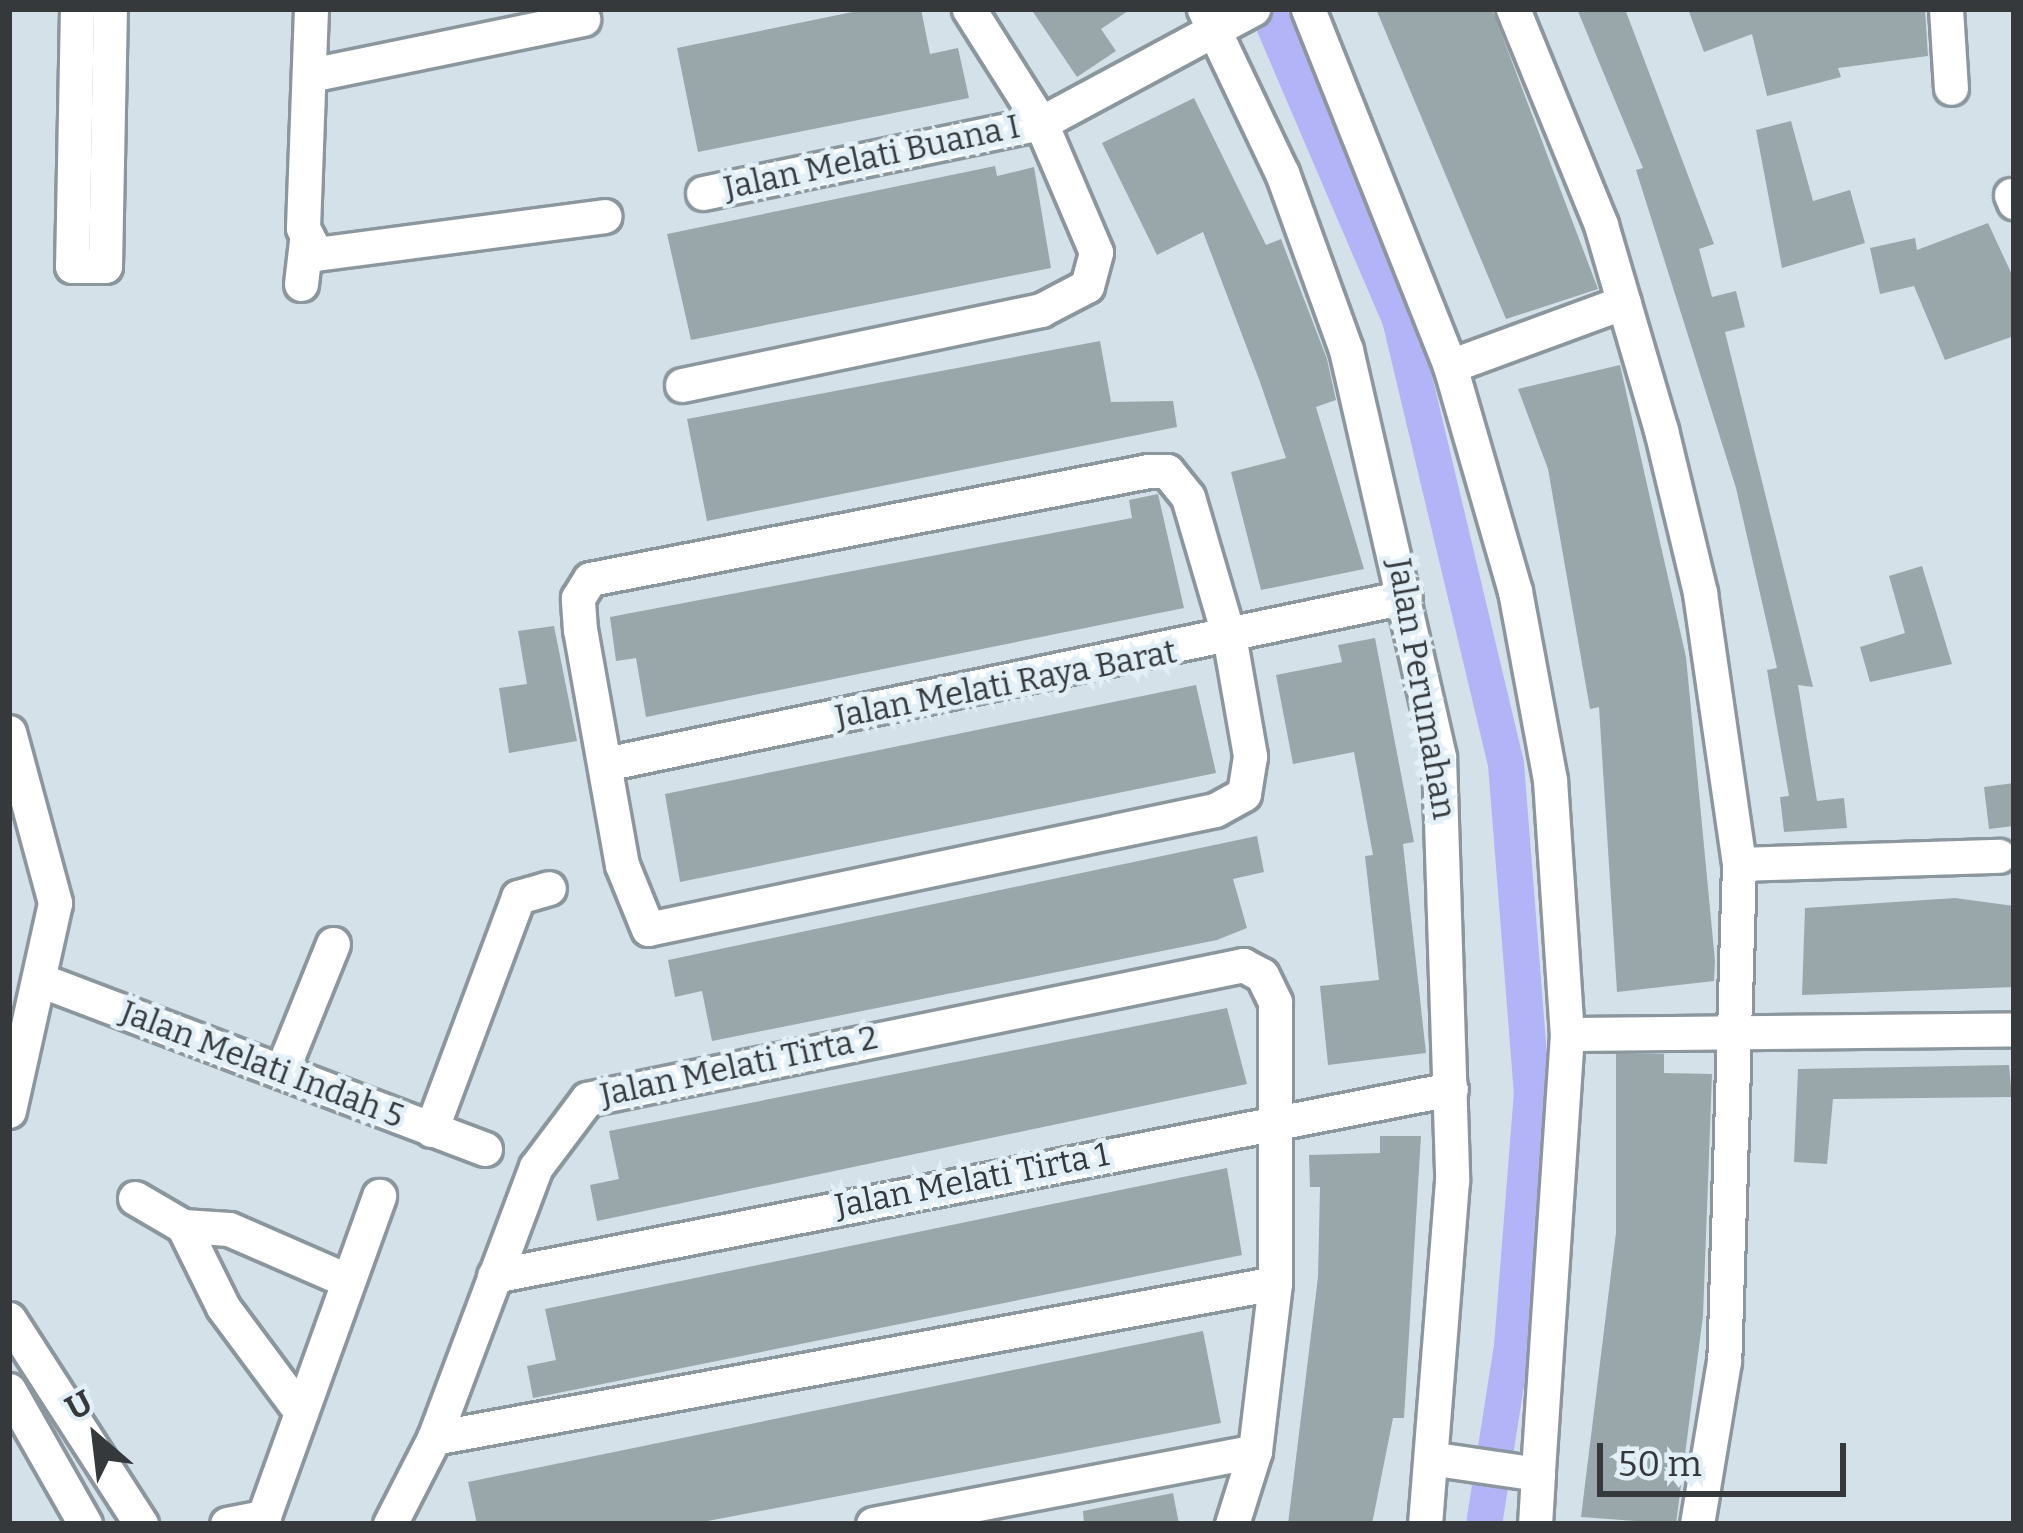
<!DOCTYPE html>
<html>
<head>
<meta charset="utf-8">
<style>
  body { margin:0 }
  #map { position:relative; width:2023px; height:1533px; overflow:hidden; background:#d5e1e9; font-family:Bitter,serif }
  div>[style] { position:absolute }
  .canal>* { height:36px; margin:-18px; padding:0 18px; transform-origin:18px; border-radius:18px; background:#b3b3f8 }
  .building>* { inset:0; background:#99a7aa }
  .roads { filter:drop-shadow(3px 0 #8b979d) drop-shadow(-3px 0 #8b979d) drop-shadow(0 3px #8b979d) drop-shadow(0 -3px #8b979d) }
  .minor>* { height:33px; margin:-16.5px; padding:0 16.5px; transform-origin:16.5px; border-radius:16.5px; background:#fff }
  span { translate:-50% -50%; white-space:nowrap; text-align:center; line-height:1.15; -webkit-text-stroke:9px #e2eff6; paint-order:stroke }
  .street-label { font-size:33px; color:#35393c }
  .frame { position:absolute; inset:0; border:12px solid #35393c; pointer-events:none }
  .north { position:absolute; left:36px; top:1377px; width:120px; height:120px; -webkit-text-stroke:9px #e2eff6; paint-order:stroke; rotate:332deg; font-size:33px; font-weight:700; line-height:48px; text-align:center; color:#35393c }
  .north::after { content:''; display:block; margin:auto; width:42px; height:54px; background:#35393c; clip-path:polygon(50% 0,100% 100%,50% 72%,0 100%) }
  .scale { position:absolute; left:1597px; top:1443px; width:249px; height:54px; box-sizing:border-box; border:6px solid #35393c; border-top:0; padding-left:15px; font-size:36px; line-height:42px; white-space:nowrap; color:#35393c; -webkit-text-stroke:9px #e2eff6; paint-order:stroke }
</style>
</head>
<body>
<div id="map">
  <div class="canal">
    <div style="left:1267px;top:9px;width:337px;rotate:66.8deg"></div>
    <div style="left:1400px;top:319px;width:457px;rotate:76.6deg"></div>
    <div style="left:1506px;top:764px;width:329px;rotate:85.5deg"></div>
    <div style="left:1532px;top:1092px;width:255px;rotate:94.5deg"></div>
    <div style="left:1512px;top:1346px;width:180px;rotate:98.9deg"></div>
  </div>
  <div class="building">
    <div style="clip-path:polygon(867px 9px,921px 9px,930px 54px,958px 48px,969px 98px,698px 152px,677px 48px)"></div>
    <div style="clip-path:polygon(1031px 9px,1131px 9px,1101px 29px,1116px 51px,1077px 77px)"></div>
    <div style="clip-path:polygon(1376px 9px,1492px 9px,1598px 289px,1506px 319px)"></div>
    <div style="clip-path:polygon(1577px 9px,1625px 9px,1714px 244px,1699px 249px,1712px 297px,1736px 291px,1745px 327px,1725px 332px,1813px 687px,1798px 685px,1817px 801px,1844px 798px,1847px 828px,1784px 832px,1780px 797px,1789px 796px,1767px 670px,1777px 668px,1736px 488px,1636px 170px,1643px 168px)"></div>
    <div style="clip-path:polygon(1688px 9px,1925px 9px,1928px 56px,1838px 68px,1841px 77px,1767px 96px,1752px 34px,1704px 52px)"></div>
    <div style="clip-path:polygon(1194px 98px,1266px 245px,1281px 239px,1327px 359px,1336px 400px,1316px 407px,1364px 569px,1261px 590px,1231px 472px,1286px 458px,1260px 382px,1203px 232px,1157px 255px,1102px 143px)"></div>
    <div style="clip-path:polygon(1791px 121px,1813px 201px,1850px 190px,1865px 243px,1782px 268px,1756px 130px)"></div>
    <div style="clip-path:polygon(995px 166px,997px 176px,1034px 167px,1051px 268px,691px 340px,667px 234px)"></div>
    <div style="clip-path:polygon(1988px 223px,2014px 279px,2014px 336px,1945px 360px,1914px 286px,1880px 294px,1870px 248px,1915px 238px,1917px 250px)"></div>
    <div style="clip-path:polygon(1100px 341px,1111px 402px,1173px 401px,1177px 427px,707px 521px,687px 419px)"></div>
    <div style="clip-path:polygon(1620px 365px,1686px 657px,1715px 961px,1714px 981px,1617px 992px,1599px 707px,1590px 709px,1548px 469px,1518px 389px)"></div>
    <div style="clip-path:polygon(1158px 494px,1184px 608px,646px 717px,636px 658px,616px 661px,610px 617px,1132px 518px,1129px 500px)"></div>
    <div style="clip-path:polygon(1922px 566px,1952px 664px,1870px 682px,1860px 647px,1905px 633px,1889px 576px)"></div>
    <div style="clip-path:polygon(554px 626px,577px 741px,509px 753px,499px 688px,527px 684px,518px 631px)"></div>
    <div style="clip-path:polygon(1375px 638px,1414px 842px,1403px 844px,1426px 1053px,1328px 1065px,1320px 986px,1379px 980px,1365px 856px,1373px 855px,1354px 752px,1293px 764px,1276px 675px,1342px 662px,1338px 645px)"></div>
    <div style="clip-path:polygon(1196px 685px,1216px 773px,680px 882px,665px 794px)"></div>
    <div style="clip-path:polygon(2014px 783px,2014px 826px,1989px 829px,1984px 787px)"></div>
    <div style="clip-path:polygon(1257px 836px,1264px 872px,1233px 879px,1247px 928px,1217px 940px,712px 1041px,702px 991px,675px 997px,668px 960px)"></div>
    <div style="clip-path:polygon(1955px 898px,2014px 906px,2014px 987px,1802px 995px,1805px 908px)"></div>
    <div style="clip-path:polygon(1227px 1008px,1247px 1084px,597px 1221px,590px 1185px,619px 1179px,609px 1131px)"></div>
    <div style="clip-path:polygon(1616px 1054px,1664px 1054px,1664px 1073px,1712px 1074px,1703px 1316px,1676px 1524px,1581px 1517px,1616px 1233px)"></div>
    <div style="clip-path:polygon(2009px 1065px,2012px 1097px,1833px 1099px,1827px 1164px,1794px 1162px,1798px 1069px)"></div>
    <div style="clip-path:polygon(1380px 1136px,1421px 1136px,1404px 1418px,1393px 1418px,1372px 1524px,1288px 1524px,1318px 1277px,1320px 1187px,1310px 1187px,1309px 1155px,1380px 1153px)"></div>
    <div style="clip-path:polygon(1227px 1168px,1242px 1255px,533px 1398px,527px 1366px,556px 1360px,545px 1309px)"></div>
    <div style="clip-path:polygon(1203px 1331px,1221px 1423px,692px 1524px,477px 1524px,468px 1482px)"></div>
    <div style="clip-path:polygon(1173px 1493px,1179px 1524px,1084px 1524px,1083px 1511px)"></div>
  </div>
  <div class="roads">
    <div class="minor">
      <div style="left:77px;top:9px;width:257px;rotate:91.1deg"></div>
      <div style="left:72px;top:266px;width:33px"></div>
      <div style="left:105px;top:266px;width:257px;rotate:-88.9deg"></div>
      <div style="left:311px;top:9px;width:219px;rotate:92.1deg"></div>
      <div style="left:303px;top:228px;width:29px;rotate:63deg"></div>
      <div style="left:316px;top:254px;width:291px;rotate:-7.5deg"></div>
      <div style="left:1204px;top:9px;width:182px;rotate:64.6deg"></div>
      <div style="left:1282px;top:173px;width:188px;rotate:70.1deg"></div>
      <div style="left:1346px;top:350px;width:417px;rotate:77.1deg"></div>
      <div style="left:1439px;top:757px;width:424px;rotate:88.2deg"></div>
      <div style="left:1452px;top:1181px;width:344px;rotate:94.5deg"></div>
      <div style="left:1308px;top:9px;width:384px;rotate:68.3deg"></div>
      <div style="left:1450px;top:366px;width:234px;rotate:73.9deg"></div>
      <div style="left:1515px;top:591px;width:192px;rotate:79.5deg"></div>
      <div style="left:1550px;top:780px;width:255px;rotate:86.2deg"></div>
      <div style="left:1567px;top:1034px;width:441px;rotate:93.8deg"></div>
      <div style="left:1513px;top:9px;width:233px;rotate:67.8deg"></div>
      <div style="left:1601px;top:225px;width:214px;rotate:73.7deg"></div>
      <div style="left:1661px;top:430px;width:168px;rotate:76.5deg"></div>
      <div style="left:1700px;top:593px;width:274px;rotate:81.8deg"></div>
      <div style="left:1739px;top:864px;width:497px;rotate:91.7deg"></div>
      <div style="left:1724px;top:1361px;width:165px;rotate:99.4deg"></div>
      <div style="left:1946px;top:9px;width:79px;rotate:86.4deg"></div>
      <div style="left:310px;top:75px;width:279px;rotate:-11.6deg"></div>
      <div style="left:703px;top:193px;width:345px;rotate:-11.7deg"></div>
      <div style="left:1041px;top:123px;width:241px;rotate:-28.3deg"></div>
      <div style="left:2011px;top:195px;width:8px;rotate:67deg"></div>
      <div style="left:301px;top:284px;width:43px;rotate:-83.4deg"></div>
      <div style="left:1450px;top:366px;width:185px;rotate:-20.2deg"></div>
      <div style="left:682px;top:385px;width:367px;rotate:-11.8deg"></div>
      <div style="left:1041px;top:310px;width:52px;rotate:-27.6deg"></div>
      <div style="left:1087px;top:286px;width:35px;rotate:-75deg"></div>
      <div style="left:1096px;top:252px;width:140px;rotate:-113.1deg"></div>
      <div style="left:1041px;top:123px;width:135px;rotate:-122.3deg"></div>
      <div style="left:1148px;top:471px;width:19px"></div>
      <div style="left:1167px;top:471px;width:33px;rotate:51deg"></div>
      <div style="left:1188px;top:497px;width:150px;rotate:73.7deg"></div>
      <div style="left:1230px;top:641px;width:117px;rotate:80.1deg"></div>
      <div style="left:1250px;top:756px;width:38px;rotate:99deg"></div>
      <div style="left:1244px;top:794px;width:33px;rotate:151deg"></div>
      <div style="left:1215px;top:810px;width:579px;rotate:168.15deg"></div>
      <div style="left:648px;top:929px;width:69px;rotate:-112.1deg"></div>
      <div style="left:622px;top:865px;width:239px;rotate:-100.1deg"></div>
      <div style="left:580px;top:630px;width:32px;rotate:-94deg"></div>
      <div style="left:578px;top:598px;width:22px;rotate:-58deg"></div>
      <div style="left:590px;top:579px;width:568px;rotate:-10.95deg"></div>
      <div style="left:9px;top:732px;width:177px;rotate:74.9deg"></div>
      <div style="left:55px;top:903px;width:213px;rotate:102.5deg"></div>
      <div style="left:605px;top:764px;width:817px;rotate:-11.79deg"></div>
      <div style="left:1739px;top:864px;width:260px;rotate:-1.8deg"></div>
      <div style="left:40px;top:980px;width:476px;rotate:20.8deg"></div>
      <div style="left:1567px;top:1034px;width:447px;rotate:-0.6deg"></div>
      <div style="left:282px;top:1070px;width:136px;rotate:-68deg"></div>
      <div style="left:431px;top:1130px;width:249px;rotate:-69.5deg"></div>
      <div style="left:518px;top:897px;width:32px;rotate:-16deg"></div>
      <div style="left:135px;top:1198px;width:56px;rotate:30.3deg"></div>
      <div style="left:183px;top:1226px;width:46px;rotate:3.7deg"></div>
      <div style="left:229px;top:1229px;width:125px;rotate:23.5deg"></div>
      <div style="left:183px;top:1226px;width:90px;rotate:63.7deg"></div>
      <div style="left:223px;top:1307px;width:131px;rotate:53.4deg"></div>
      <div style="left:494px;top:1276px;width:975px;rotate:-11.06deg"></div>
      <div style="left:9px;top:1319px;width:244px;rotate:57.2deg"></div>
      <div style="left:9px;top:1390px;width:154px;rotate:60.4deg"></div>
      <div style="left:434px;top:1438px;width:855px;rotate:-10.44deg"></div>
      <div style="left:1436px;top:1459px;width:103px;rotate:8.4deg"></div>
      <div style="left:1538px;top:1474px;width:50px;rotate:93.4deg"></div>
      <div style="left:227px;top:1524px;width:38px;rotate:-11deg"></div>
      <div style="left:261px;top:1524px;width:349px;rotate:-70.2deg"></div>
      <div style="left:390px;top:1524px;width:97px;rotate:-62.9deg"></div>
      <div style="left:434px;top:1438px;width:290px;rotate:-69.4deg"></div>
      <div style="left:536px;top:1167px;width:85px;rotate:-53.1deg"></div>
      <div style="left:587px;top:1099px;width:670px;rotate:-11.54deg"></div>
      <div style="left:1243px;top:965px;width:21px;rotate:28deg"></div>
      <div style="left:1262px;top:975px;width:30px;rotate:64deg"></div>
      <div style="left:1275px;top:1002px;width:281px;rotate:90deg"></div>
      <div style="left:1275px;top:1283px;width:169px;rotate:96.8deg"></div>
      <div style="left:1255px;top:1451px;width:77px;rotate:107.5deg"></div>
      <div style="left:873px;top:1524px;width:389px;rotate:-10.8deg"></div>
    </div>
  </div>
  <div class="street-label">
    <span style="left:872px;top:158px;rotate:-12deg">Jalan Melati Buana I</span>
    <span style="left:1006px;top:685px;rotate:-11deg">Jalan Melati Raya Barat</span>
    <span style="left:1421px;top:689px;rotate:80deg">Jalan Perumahan</span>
    <span style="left:262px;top:1065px;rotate:21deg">Jalan Melati Indah 5</span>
    <span style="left:739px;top:1067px;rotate:-12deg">Jalan Melati Tirta 2</span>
    <span style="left:972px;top:1181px;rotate:-11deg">Jalan Melati Tirta 1</span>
  </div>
  <div class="frame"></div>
  <div class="north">U</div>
  <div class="scale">50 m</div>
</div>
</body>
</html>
